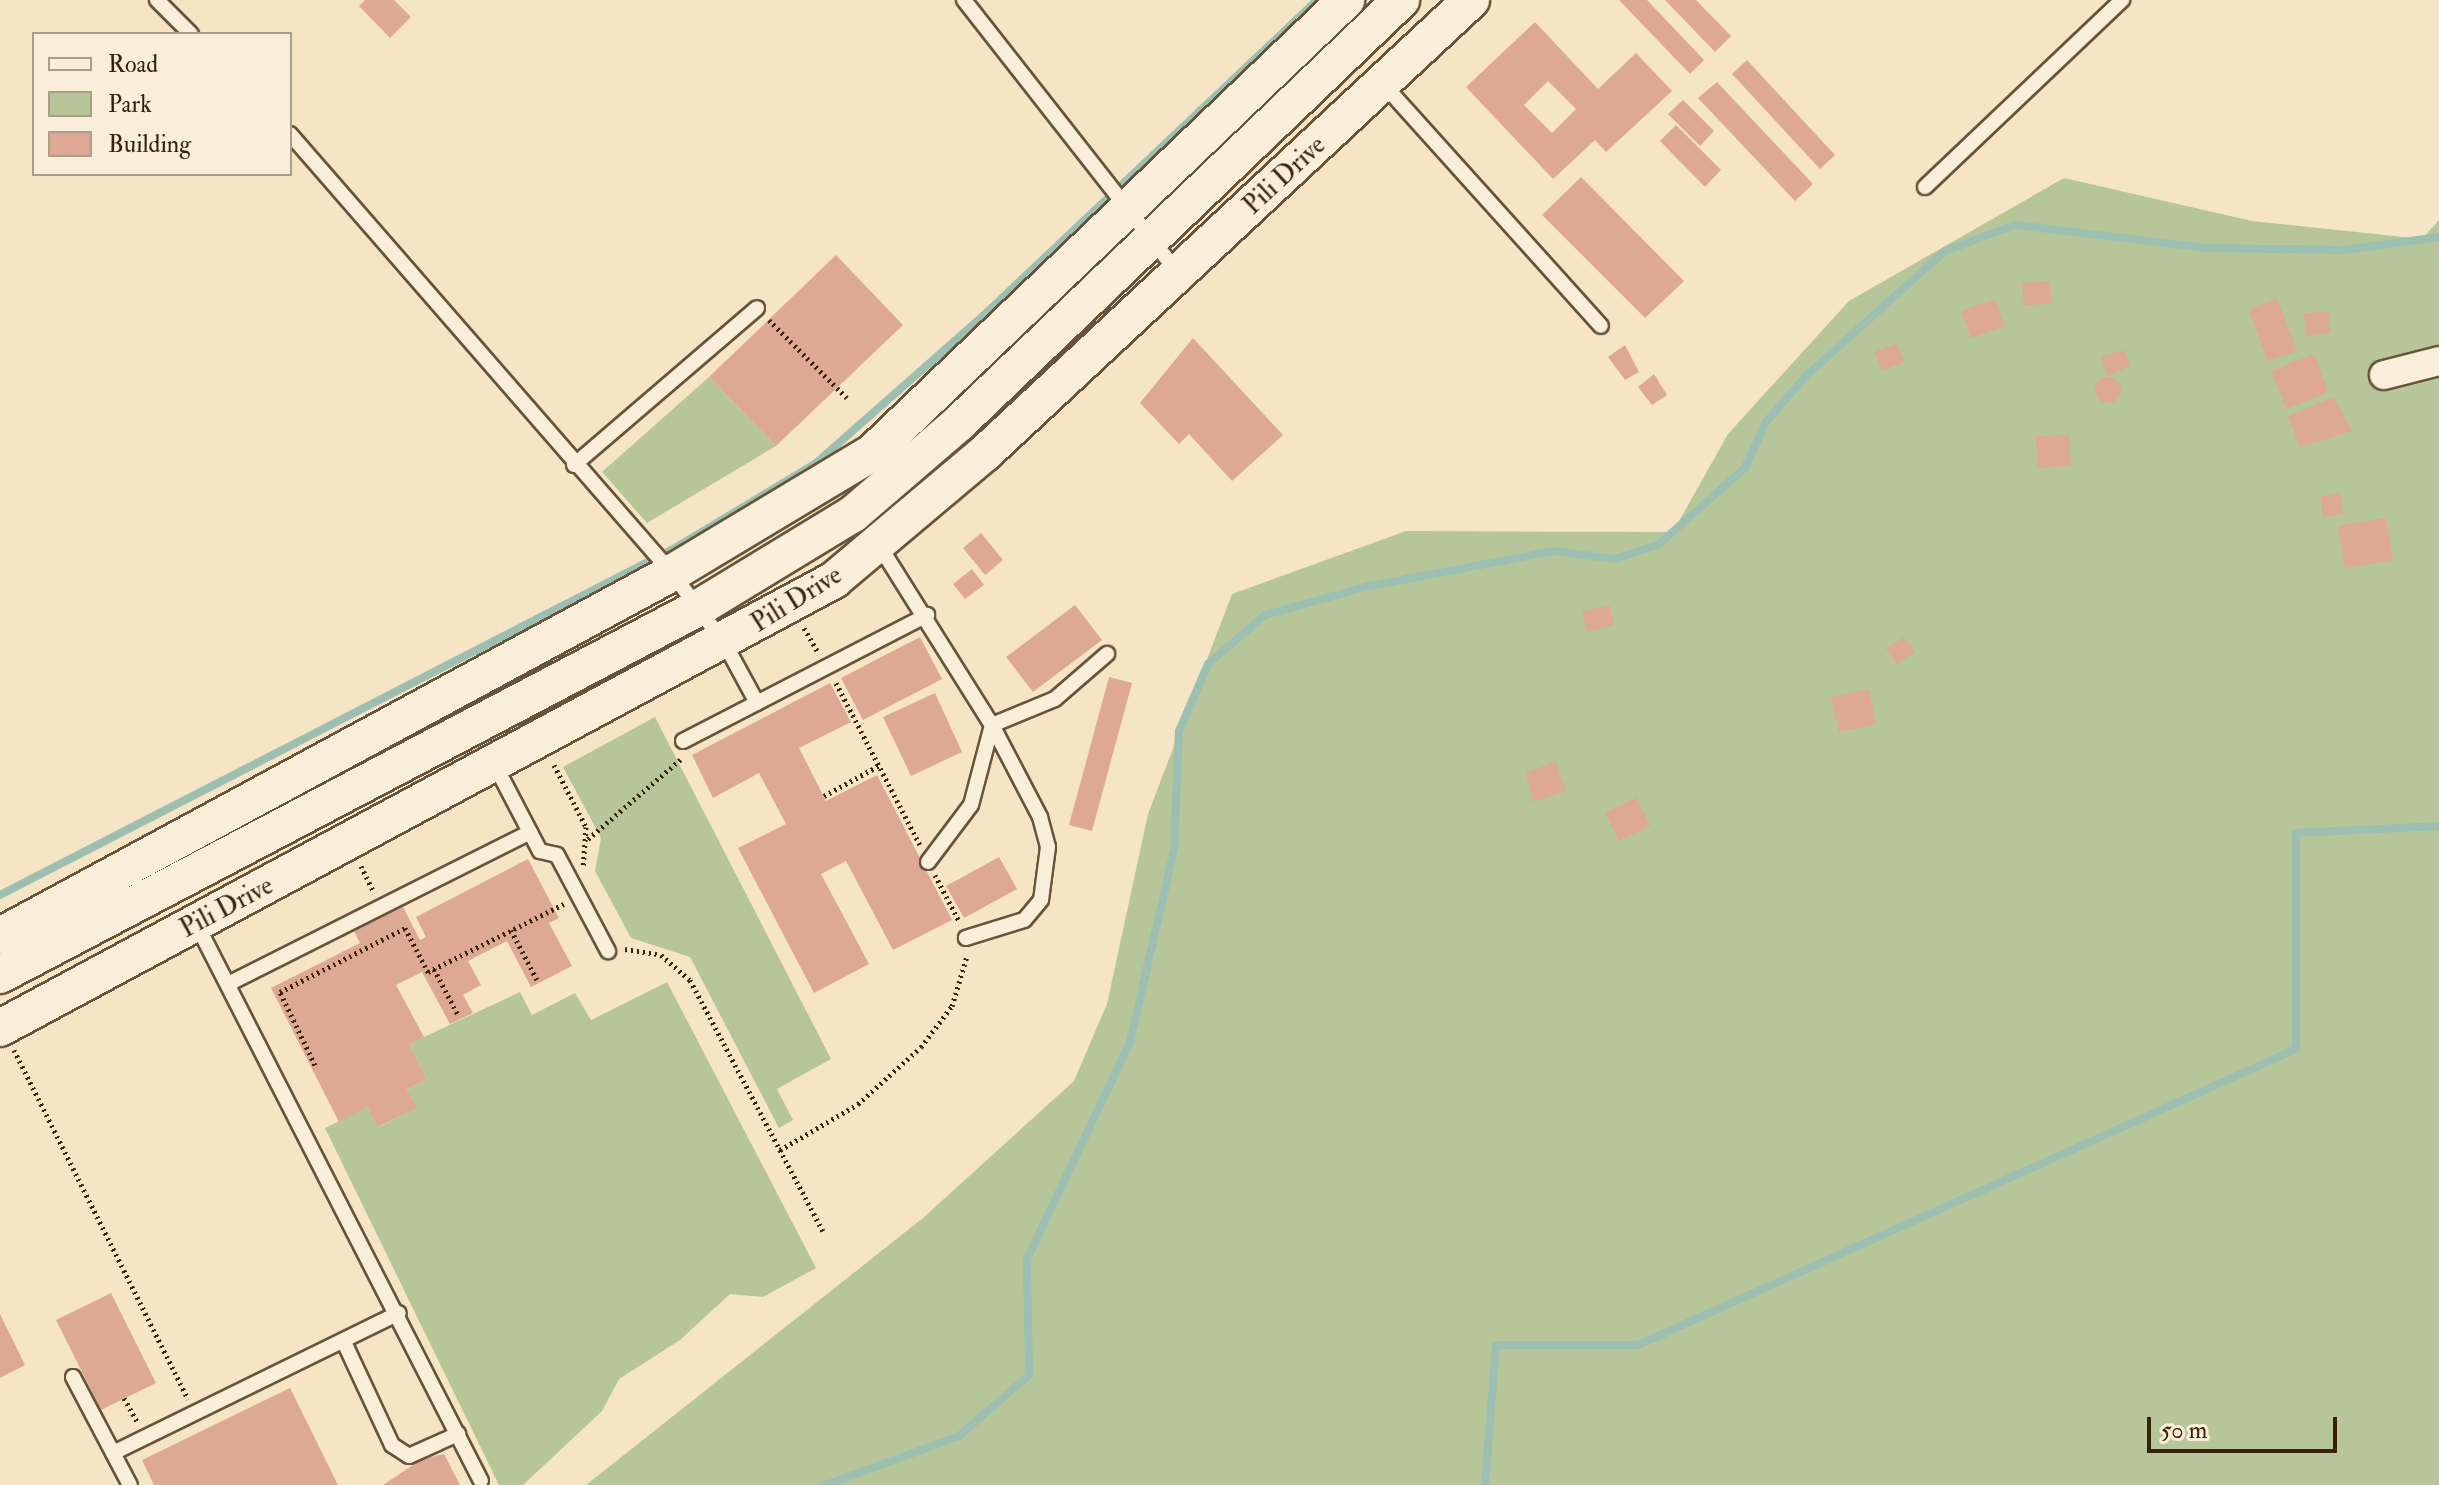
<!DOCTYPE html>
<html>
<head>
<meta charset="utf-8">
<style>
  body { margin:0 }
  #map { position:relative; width:2439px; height:1485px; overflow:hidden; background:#f6e5c4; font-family:"IM FELL Double Pica",serif }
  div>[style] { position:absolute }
  .green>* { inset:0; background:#b6c699 }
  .stream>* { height:8px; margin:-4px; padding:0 4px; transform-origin:4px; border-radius:4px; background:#9dbfb1 }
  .building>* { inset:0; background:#dda994 }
  .round { border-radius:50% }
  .path>* { height:5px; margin-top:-2.5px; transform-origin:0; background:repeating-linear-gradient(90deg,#37230c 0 2px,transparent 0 6px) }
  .roads { filter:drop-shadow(2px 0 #67543a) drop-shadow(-2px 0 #67543a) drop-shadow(0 2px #67543a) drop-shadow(0 -2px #67543a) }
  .service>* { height:14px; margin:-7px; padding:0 7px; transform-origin:7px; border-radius:7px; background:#f9eed9 }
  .minor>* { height:28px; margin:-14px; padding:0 14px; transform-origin:14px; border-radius:14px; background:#f9eed9 }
  .tertiary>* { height:36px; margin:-18px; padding:0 18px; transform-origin:18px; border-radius:18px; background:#f9eed9 }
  span { translate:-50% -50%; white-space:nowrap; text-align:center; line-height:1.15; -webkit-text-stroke:6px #f9eed9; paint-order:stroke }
  .street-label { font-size:26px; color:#37230c }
  .legend { position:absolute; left:32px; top:32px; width:260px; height:144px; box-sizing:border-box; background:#f9eed9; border:2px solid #ab9d87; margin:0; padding:10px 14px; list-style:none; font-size:24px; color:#37230c }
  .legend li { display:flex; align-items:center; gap:16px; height:40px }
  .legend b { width:40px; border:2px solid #ab9d87 }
  .scale { position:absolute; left:2147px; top:1417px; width:190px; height:36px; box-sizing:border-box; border:4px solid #37230c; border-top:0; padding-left:10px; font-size:24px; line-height:28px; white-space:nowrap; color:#37230c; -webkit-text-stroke:6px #f9eed9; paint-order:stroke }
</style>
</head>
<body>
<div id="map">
  <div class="green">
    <div style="clip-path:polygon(2064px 178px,2252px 221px,2422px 239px,2439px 220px,2439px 1485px,586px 1485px,923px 1218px,1074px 1081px,1107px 1004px,1148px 814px,1232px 594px,1406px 531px,1673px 532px,1728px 434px,1849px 301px)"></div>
    <div style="clip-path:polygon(709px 377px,776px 446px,647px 523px,602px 472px)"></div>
    <div style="clip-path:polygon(655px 717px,831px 1059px,777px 1089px,793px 1120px,779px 1128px,690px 957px,631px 938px,595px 871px,601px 838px,563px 767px)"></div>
    <div style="clip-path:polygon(667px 982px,816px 1268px,763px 1297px,730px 1294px,680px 1340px,619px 1379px,602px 1411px,523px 1485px,499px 1485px,325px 1128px,368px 1107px,379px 1127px,416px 1108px,407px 1089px,427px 1079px,409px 1044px,520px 992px,532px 1015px,575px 993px,591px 1020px)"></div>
  </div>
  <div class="stream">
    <div style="left:0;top:895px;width:759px;rotate:-27.21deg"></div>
    <div style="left:675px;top:548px;width:163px;rotate:-31deg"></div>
    <div style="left:815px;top:464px;width:222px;rotate:-41.4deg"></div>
    <div style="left:982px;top:317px;width:461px;rotate:-43.4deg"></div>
    <div style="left:826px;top:1485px;width:142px;rotate:-20.2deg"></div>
    <div style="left:959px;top:1436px;width:93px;rotate:-41.1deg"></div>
    <div style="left:1029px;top:1375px;width:116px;rotate:-91deg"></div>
    <div style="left:1027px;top:1259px;width:240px;rotate:-64.6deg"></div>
    <div style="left:1130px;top:1042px;width:197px;rotate:-77.1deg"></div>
    <div style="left:1174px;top:850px;width:119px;rotate:-87.6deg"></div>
    <div style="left:1179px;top:731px;width:73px;rotate:-66.6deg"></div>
    <div style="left:1208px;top:664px;width:75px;rotate:-40.7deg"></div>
    <div style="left:1265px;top:615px;width:104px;rotate:-15.6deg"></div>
    <div style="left:1365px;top:587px;width:192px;rotate:-10.8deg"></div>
    <div style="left:1554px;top:551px;width:62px;rotate:7.5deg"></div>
    <div style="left:1615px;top:559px;width:46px;rotate:-18.8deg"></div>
    <div style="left:1659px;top:544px;width:115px;rotate:-41.5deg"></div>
    <div style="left:1745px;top:468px;width:51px;rotate:-65.5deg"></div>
    <div style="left:1766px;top:422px;width:61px;rotate:-49deg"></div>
    <div style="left:1806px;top:376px;width:187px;rotate:-42deg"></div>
    <div style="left:1945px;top:251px;width:75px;rotate:-20.4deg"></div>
    <div style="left:2015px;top:225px;width:193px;rotate:6.8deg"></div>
    <div style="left:2207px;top:248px;width:138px;rotate:0.8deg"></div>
    <div style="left:2345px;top:250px;width:95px;rotate:-7.9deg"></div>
    <div style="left:1485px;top:1485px;width:140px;rotate:-85.5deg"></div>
    <div style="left:1496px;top:1345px;width:142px"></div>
    <div style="left:1638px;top:1345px;width:722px;rotate:-24.22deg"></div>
    <div style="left:2296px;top:1049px;width:216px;rotate:-90deg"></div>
    <div style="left:2296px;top:833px;width:143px;rotate:-2.8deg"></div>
  </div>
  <div class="building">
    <div style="clip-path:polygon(365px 0,394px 0,411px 17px,390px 38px,359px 6px)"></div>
    <div style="clip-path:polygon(1619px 0,1647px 0,1704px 60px,1690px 74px)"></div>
    <div style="clip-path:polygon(1665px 0,1696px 0,1731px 36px,1715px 52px)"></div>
    <div style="clip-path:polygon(evenodd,1535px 22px,1598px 89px,1636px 53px,1672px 91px,1606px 152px,1595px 140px,1553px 179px,1466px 87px,1535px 22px,1548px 81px,1576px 109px,1552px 133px,1524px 105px,1548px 81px)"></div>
    <div style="clip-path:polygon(1747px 60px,1835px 155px,1820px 169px,1732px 74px)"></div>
    <div style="clip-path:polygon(1717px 82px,1813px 184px,1795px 201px,1698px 98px)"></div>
    <div style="clip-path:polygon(1683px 100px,1714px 131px,1700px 146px,1668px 114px)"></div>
    <div style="clip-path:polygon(1676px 125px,1721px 170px,1705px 187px,1660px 141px)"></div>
    <div style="clip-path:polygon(1581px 177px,1684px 281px,1645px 318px,1542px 215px)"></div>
    <div style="clip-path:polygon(836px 255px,903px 325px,776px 446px,709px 377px)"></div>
    <div style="clip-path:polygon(2050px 281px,2052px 304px,2024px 305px,2022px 283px)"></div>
    <div style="clip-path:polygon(2277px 298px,2297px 351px,2267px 361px,2249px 309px)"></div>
    <div style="clip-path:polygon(1995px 299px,2005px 326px,1971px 338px,1961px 311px)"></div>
    <div style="clip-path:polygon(2328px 311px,2331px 333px,2307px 336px,2304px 314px)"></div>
    <div style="clip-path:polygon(1193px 338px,1283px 435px,1232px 481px,1189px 434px,1179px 444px,1140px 403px)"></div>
    <div style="clip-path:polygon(1897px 343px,1905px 362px,1882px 370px,1874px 352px)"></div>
    <div style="clip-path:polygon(1625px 345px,1639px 372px,1625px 380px,1608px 357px)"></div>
    <div style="clip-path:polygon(2125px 350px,2130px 366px,2107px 376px,2101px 357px)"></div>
    <div style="clip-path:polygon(2314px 354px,2329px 392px,2286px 409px,2271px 371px)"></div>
    <div style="clip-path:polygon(1654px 374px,1667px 395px,1652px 405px,1638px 387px)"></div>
    <div class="round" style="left:2095px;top:377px;width:26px;height:26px"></div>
    <div style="clip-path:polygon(2334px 397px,2352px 431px,2300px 447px,2288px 416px)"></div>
    <div style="clip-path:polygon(2069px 435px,2071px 466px,2037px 468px,2036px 436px)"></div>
    <div style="clip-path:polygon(2340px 493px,2343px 514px,2323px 517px,2320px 496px)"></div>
    <div style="clip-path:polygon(2386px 518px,2393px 560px,2345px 568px,2338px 526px)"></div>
    <div style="clip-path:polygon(981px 533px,1003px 560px,985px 575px,963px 548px)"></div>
    <div style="clip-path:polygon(972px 569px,984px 585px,965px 599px,953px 584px)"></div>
    <div style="clip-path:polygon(1075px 605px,1102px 640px,1033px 692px,1006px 657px)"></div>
    <div style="clip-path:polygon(1609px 605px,1614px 625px,1587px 632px,1582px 611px)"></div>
    <div style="clip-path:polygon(920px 637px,942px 679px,863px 720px,841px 678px)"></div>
    <div style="clip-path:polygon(1904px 637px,1915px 652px,1896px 664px,1886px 649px)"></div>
    <div style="clip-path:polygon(1109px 677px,1132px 683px,1092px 831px,1069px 825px)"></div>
    <div style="clip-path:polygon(830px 683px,851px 722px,799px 748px,826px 801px,877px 775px,952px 920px,893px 950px,846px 861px,821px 874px,869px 964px,814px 993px,738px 848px,786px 824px,759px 773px,713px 798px,692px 755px)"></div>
    <div style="clip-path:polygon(1869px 689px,1876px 724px,1839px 732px,1831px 697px)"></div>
    <div style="clip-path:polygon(935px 693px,962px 752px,911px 776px,883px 717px)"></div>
    <div style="clip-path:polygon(1556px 761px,1566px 791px,1533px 802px,1526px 773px)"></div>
    <div style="clip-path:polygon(1637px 798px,1650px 826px,1619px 841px,1605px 812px)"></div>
    <div style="clip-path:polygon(999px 857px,1017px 889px,964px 918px,946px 886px)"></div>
    <div style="clip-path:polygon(528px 859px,559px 918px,549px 923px,572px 966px,531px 987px,507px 941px,468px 961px,481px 985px,463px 995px,473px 1013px,450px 1024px,422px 972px,396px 985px,424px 1037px,409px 1044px,427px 1079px,407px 1089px,417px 1108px,378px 1127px,368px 1107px,339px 1122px,271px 988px,360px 943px,354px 931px,403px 907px,420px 940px,426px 937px,416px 917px)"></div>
    <div style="clip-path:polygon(111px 1293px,156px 1383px,101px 1410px,56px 1320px)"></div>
    <div style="clip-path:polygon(0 1314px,25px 1365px,0 1378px)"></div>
    <div style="clip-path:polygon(290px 1388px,338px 1485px,154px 1485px,142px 1460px)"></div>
    <div style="clip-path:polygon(444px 1454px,460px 1485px,383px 1485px,422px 1459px)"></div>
  </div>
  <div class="path">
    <div style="left:769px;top:320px;width:110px;rotate:45deg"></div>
    <div style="left:804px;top:628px;width:30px;rotate:60deg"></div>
    <div style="left:836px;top:683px;width:182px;rotate:62.6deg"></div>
    <div style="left:554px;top:765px;width:70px;rotate:62.7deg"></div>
    <div style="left:586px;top:827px;width:39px;rotate:94deg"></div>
    <div style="left:824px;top:796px;width:64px;rotate:-29deg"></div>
    <div style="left:588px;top:839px;width:123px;rotate:-40.7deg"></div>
    <div style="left:361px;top:866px;width:30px;rotate:64deg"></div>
    <div style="left:935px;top:875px;width:54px;rotate:62.5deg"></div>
    <div style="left:511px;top:930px;width:56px;rotate:62.5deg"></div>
    <div style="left:625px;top:949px;width:36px;rotate:9deg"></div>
    <div style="left:661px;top:955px;width:38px;rotate:41deg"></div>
    <div style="left:690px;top:980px;width:284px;rotate:62.1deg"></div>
    <div style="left:434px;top:969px;width:52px;rotate:62.4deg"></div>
    <div style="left:14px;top:1050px;width:390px;rotate:63.5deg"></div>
    <div style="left:315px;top:1065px;width:81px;rotate:-115.6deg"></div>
    <div style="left:280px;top:992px;width:140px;rotate:-27.1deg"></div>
    <div style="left:405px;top:928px;width:50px;rotate:62.4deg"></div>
    <div style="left:428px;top:972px;width:152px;rotate:-26.6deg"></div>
    <div style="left:780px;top:1150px;width:91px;rotate:-30.5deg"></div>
    <div style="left:858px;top:1104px;width:85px;rotate:-42.1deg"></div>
    <div style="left:921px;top:1047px;width:51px;rotate:-52.9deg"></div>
    <div style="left:952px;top:1006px;width:52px;rotate:-73.3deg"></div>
    <div style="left:124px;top:1398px;width:29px;rotate:61deg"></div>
  </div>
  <div class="roads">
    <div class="service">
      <div style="left:157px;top:0;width:48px;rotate:45deg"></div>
      <div style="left:964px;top:0;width:348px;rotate:51.9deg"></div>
      <div style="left:1384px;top:85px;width:324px;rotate:48deg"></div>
      <div style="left:290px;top:134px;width:582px;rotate:48.97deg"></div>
      <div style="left:672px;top:573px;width:89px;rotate:53.3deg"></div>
      <div style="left:725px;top:644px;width:67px;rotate:61.5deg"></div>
      <div style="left:1925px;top:187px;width:272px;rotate:-43.5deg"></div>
      <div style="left:574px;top:465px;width:241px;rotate:-40.6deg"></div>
      <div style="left:877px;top:542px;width:216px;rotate:57.9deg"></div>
      <div style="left:992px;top:725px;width:104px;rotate:62.4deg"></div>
      <div style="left:1040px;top:817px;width:31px;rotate:75deg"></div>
      <div style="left:1048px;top:847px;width:53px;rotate:97.5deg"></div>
      <div style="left:1041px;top:900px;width:26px;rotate:130deg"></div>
      <div style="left:1024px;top:920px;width:61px;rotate:162.8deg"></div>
      <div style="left:683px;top:741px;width:275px;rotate:-27.3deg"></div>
      <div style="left:496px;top:767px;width:95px;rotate:62.4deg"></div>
      <div style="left:540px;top:851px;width:17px;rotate:13deg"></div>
      <div style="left:557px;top:855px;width:109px;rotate:62deg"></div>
      <div style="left:928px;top:862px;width:71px;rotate:-53deg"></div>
      <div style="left:971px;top:805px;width:83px;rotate:-75.3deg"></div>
      <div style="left:992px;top:725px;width:68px;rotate:-22.4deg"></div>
      <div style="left:1055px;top:699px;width:69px;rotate:-40.9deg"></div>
      <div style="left:197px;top:925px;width:624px;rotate:62.94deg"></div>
      <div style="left:228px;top:984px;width:338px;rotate:-26.7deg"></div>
      <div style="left:344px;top:1342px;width:114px;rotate:65deg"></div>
      <div style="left:392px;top:1445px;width:20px;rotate:33deg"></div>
      <div style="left:409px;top:1456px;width:54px;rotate:-24.2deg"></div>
      <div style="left:73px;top:1377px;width:122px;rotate:62.2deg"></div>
      <div style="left:113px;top:1453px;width:318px;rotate:-26.1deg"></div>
    </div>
    <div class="minor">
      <div style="left:2384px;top:375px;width:57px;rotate:-14.3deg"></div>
    </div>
    <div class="tertiary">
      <div style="left:0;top:936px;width:764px;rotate:-28.38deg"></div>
      <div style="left:672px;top:573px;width:233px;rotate:-31deg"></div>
      <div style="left:872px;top:453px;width:656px;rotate:-43.7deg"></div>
      <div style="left:0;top:975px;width:791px;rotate:-27.73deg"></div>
      <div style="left:700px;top:607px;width:179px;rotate:-31.3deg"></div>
      <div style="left:853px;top:514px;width:140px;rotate:-40.6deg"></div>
      <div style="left:959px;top:423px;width:612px;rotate:-43.74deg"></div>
      <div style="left:0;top:1028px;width:947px;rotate:-28.24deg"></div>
      <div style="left:834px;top:580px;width:199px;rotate:-40.1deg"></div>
      <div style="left:986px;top:452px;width:663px;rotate:-42.98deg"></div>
    </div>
  </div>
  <div class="street-label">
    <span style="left:1285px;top:176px;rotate:-43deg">Pili Drive</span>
    <span style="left:797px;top:600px;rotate:-32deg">Pili Drive</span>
    <span style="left:227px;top:908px;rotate:-28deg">Pili Drive</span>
  </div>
  <ul class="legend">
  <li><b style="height:10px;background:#f9eed9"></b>Road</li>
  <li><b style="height:22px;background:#b6c699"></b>Park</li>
  <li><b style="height:22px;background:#dda994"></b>Building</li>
  </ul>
  <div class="scale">50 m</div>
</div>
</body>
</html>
